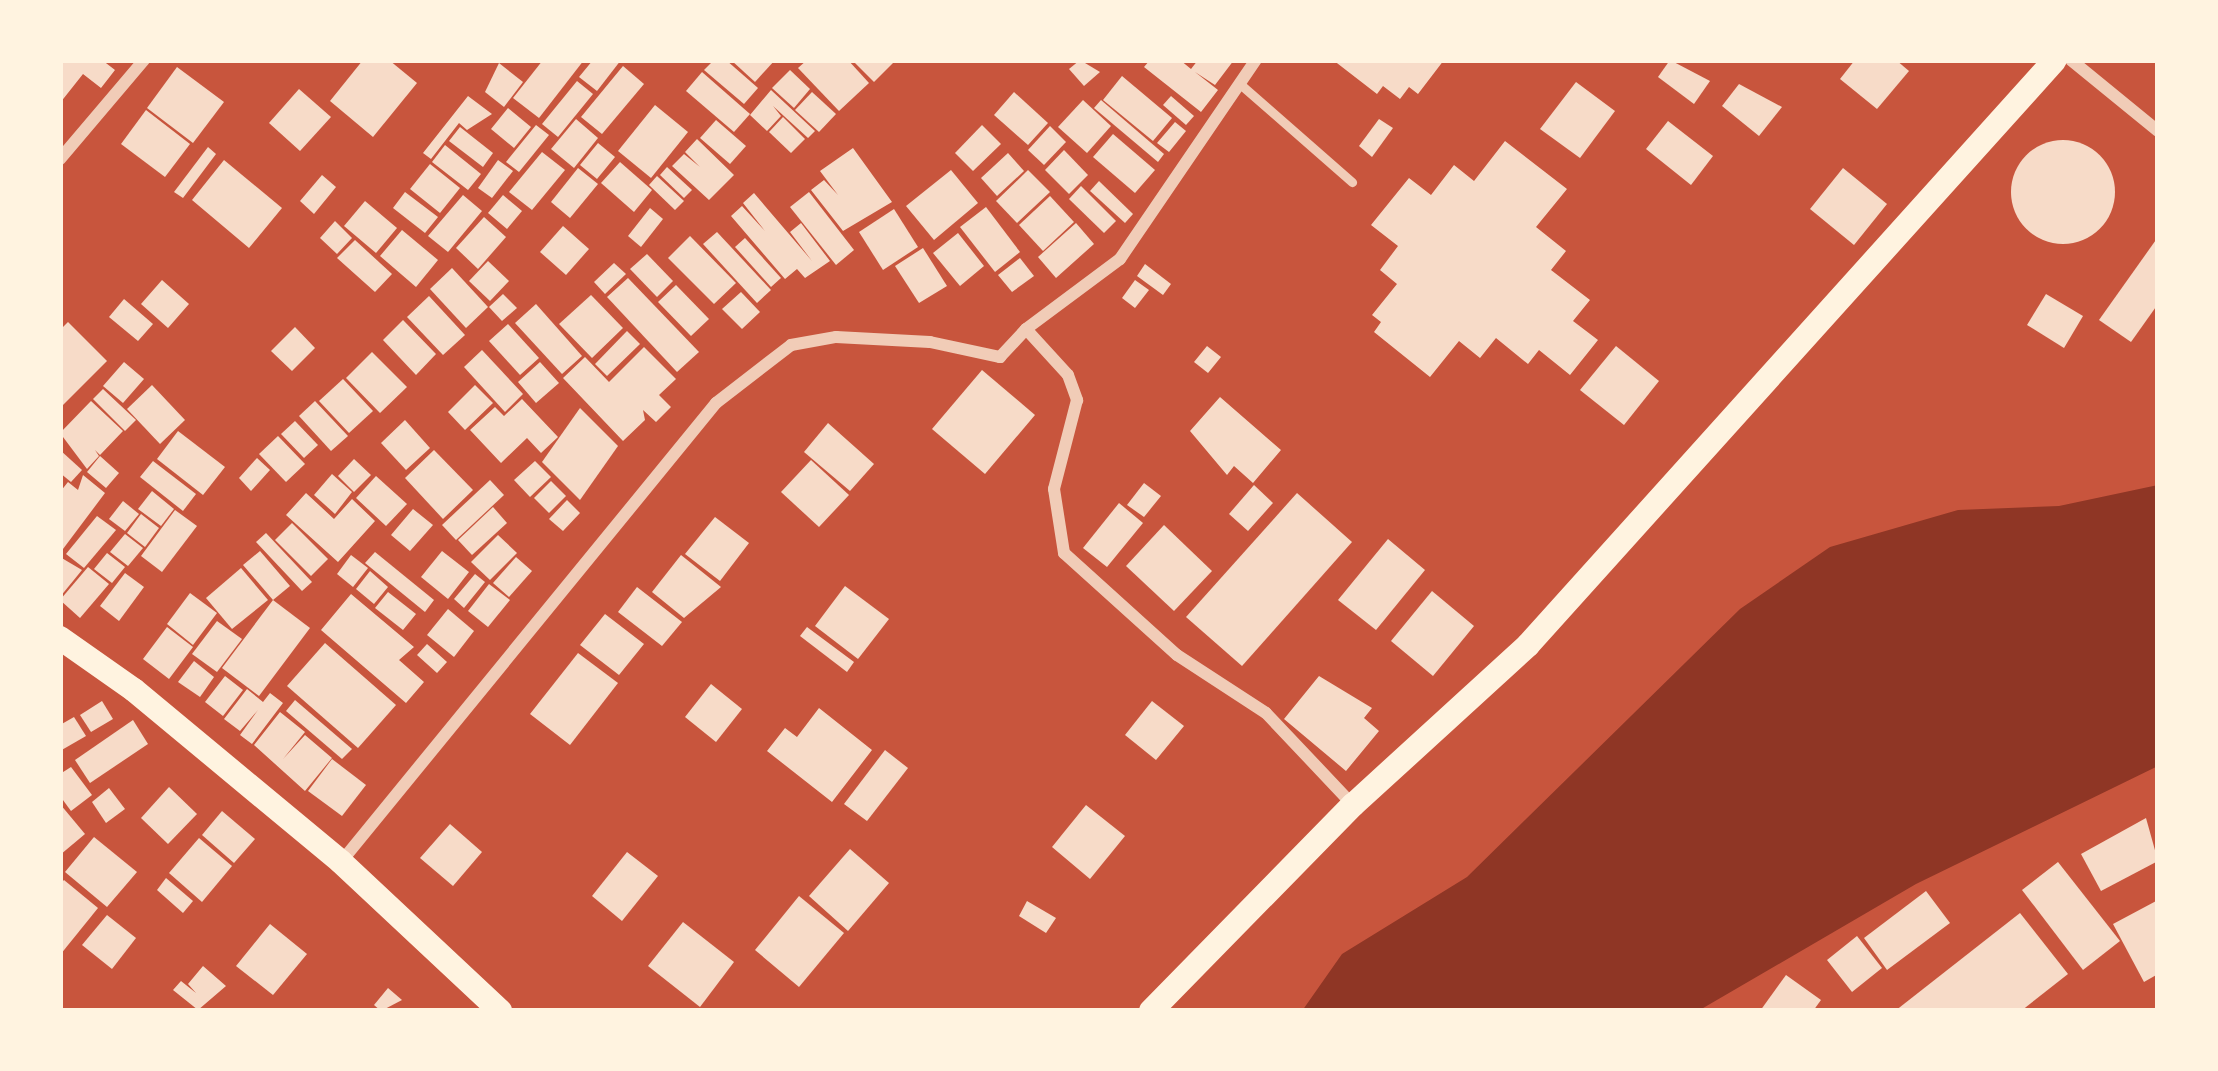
<!DOCTYPE html>
<html>
<head>
<meta charset="utf-8">
<style>
  body { margin:0 }
  #map { position:relative; width:2218px; height:1071px; overflow:hidden; background:#c8553d; font-family:"Golos Text",sans-serif }
  div>[style] { position:absolute }
  .water>* { inset:0; background:#8f3625 }
  .building>* { inset:0; background:#f7dbc8 }
  .round { border-radius:50% }
  .service>* { height:9px; margin:-4.5px; padding:0 4.5px; transform-origin:4.5px; border-radius:4.5px; background:#f1ccb7 }
  .minor>* { height:12px; margin:-6px; padding:0 6px; transform-origin:6px; border-radius:6px; background:#f1ccb7 }
  .secondary>* { height:24px; margin:-12px; padding:0 12px; transform-origin:12px; border-radius:12px; background:#fff3e0 }
  span { translate:-50% -50%; white-space:nowrap; text-align:center; line-height:1.15; -webkit-text-stroke:9px #fff3e0; paint-order:stroke }
  .frame { position:absolute; inset:0; border:63px solid #fff3e0; pointer-events:none }
</style>
</head>
<body>
<div id="map">
  <div class="water">
    <div style="clip-path:polygon(2158px 485px,2158px 766px,1916px 884px,1698px 1011px,1302px 1011px,1342px 954px,1467px 877px,1740px 609px,1830px 547px,1958px 510px,2059px 506px)"></div>
  </div>
  <div class="building">
    <div style="clip-path:polygon(60px 60px,102px 60px,115px 70px,101px 88px,83px 74px,60px 103px)"></div>
    <div style="clip-path:polygon(363px 60px,389px 60px,417px 83px,373px 137px,330px 101px)"></div>
    <div style="clip-path:polygon(543px 60px,584px 60px,539px 118px,513px 98px)"></div>
    <div style="clip-path:polygon(593px 60px,621px 60px,597px 91px,579px 77px)"></div>
    <div style="clip-path:polygon(714px 60px,726px 60px,758px 88px,744px 104px,704px 70px)"></div>
    <div style="clip-path:polygon(731px 60px,775px 60px,755px 82px)"></div>
    <div style="clip-path:polygon(807px 60px,848px 60px,869px 83px,839px 111px,798px 68px)"></div>
    <div style="clip-path:polygon(852px 60px,896px 60px,874px 82px)"></div>
    <div style="clip-path:polygon(1080px 60px,1100px 72px,1084px 86px,1069px 69px)"></div>
    <div style="clip-path:polygon(1150px 60px,1180px 60px,1191px 69px,1198px 60px,1234px 60px,1215px 85px,1195px 72px,1218px 90px,1201px 112px,1144px 67px)"></div>
    <div style="clip-path:polygon(1333px 60px,1444px 60px,1418px 94px,1409px 87px,1400px 99px,1383px 86px,1377px 94px)"></div>
    <div style="clip-path:polygon(1670px 60px,1710px 81px,1694px 104px,1658px 77px)"></div>
    <div style="clip-path:polygon(1855px 60px,1896px 60px,1909px 71px,1877px 109px,1840px 79px)"></div>
    <div style="clip-path:polygon(499px 63px,523px 82px,504px 107px,485px 92px)"></div>
    <div style="clip-path:polygon(623px 66px,644px 84px,602px 134px,581px 117px)"></div>
    <div style="clip-path:polygon(177px 67px,224px 102px,193px 143px,147px 108px)"></div>
    <div style="clip-path:polygon(790px 70px,810px 89px,794px 108px,772px 88px)"></div>
    <div style="clip-path:polygon(702px 72px,750px 114px,734px 132px,686px 91px)"></div>
    <div style="clip-path:polygon(1122px 76px,1172px 118px,1153px 141px,1103px 100px)"></div>
    <div style="clip-path:polygon(577px 81px,593px 94px,558px 137px,542px 124px)"></div>
    <div style="clip-path:polygon(1576px 82px,1615px 111px,1580px 158px,1540px 129px)"></div>
    <div style="clip-path:polygon(1739px 84px,1782px 107px,1759px 136px,1722px 106px)"></div>
    <div style="clip-path:polygon(299px 89px,331px 117px,300px 151px,269px 123px)"></div>
    <div style="clip-path:polygon(771px 90px,815px 131px,808px 138px,773px 106px,781px 116px,767px 131px,750px 115px)"></div>
    <div style="clip-path:polygon(812px 92px,836px 114px,819px 132px,795px 110px)"></div>
    <div style="clip-path:polygon(1014px 92px,1048px 123px,1028px 145px,994px 115px)"></div>
    <div style="clip-path:polygon(468px 96px,492px 114px,467px 130px,459px 123px,431px 159px,423px 153px)"></div>
    <div style="clip-path:polygon(1171px 96px,1194px 116px,1186px 125px,1163px 105px)"></div>
    <div style="clip-path:polygon(1083px 100px,1111px 126px,1087px 153px,1058px 127px)"></div>
    <div style="clip-path:polygon(1101px 100px,1164px 154px,1158px 162px,1094px 108px)"></div>
    <div style="clip-path:polygon(655px 105px,688px 132px,651px 178px,618px 151px)"></div>
    <div style="clip-path:polygon(508px 108px,531px 127px,514px 148px,491px 129px)"></div>
    <div style="clip-path:polygon(146px 110px,190px 144px,165px 177px,121px 144px)"></div>
    <div style="clip-path:polygon(783px 117px,805px 139px,791px 153px,769px 132px)"></div>
    <div style="clip-path:polygon(576px 119px,598px 138px,574px 168px,551px 149px)"></div>
    <div style="clip-path:polygon(1379px 119px,1393px 128px,1372px 157px,1359px 146px)"></div>
    <div style="clip-path:polygon(716px 120px,746px 146px,730px 164px,700px 138px)"></div>
    <div style="clip-path:polygon(1668px 121px,1713px 156px,1691px 185px,1646px 149px)"></div>
    <div style="clip-path:polygon(1175px 122px,1186px 131px,1169px 152px,1157px 143px)"></div>
    <div style="clip-path:polygon(536px 125px,549px 135px,519px 172px,506px 162px)"></div>
    <div style="clip-path:polygon(982px 125px,1001px 144px,973px 171px,955px 153px)"></div>
    <div style="clip-path:polygon(1050px 126px,1066px 142px,1044px 165px,1028px 150px)"></div>
    <div style="clip-path:polygon(460px 127px,493px 153px,483px 167px,449px 141px)"></div>
    <div style="clip-path:polygon(1113px 134px,1155px 170px,1135px 193px,1093px 157px)"></div>
    <div style="clip-path:polygon(697px 139px,734px 175px,709px 200px,672px 166px,684px 154px,700px 167px,685px 152px)"></div>
    <div class="round" style="left:2011px;top:140px;width:104px;height:104px"></div>
    <div style="clip-path:polygon(1505px 141px,1567px 189px,1536px 227px,1566px 251px,1551px 270px,1590px 300px,1573px 321px,1598px 340px,1570px 375px,1539px 350px,1528px 364px,1496px 338px,1480px 358px,1459px 341px,1430px 377px,1374px 332px,1381px 322px,1372px 315px,1397px 284px,1380px 270px,1398px 246px,1371px 225px,1409px 178px,1431px 195px,1454px 165px,1474px 181px)"></div>
    <div style="clip-path:polygon(598px 143px,615px 157px,597px 179px,580px 165px)"></div>
    <div style="clip-path:polygon(445px 145px,481px 174px,468px 190px,432px 162px)"></div>
    <div style="clip-path:polygon(208px 147px,216px 154px,183px 198px,174px 192px)"></div>
    <div style="clip-path:polygon(853px 148px,892px 202px,843px 231px,811px 190px,824px 180px,838px 195px,820px 171px)"></div>
    <div style="clip-path:polygon(1064px 150px,1088px 175px,1069px 194px,1045px 170px)"></div>
    <div style="clip-path:polygon(542px 152px,565px 170px,532px 210px,509px 192px)"></div>
    <div style="clip-path:polygon(1008px 153px,1024px 171px,997px 196px,981px 178px)"></div>
    <div style="clip-path:polygon(224px 160px,282px 208px,249px 248px,192px 200px)"></div>
    <div style="clip-path:polygon(498px 160px,513px 171px,492px 198px,478px 188px)"></div>
    <div style="clip-path:polygon(620px 162px,652px 190px,634px 212px,601px 183px)"></div>
    <div style="clip-path:polygon(430px 164px,460px 188px,440px 213px,410px 189px)"></div>
    <div style="clip-path:polygon(667px 167px,692px 190px,684px 198px,660px 175px)"></div>
    <div style="clip-path:polygon(578px 168px,598px 184px,570px 218px,551px 202px)"></div>
    <div style="clip-path:polygon(1843px 168px,1887px 204px,1854px 245px,1810px 209px)"></div>
    <div style="clip-path:polygon(951px 170px,978px 203px,934px 240px,906px 206px)"></div>
    <div style="clip-path:polygon(1028px 170px,1050px 192px,1017px 223px,996px 201px)"></div>
    <div style="clip-path:polygon(322px 175px,336px 187px,314px 214px,300px 201px)"></div>
    <div style="clip-path:polygon(657px 176px,684px 201px,675px 210px,649px 185px)"></div>
    <div style="clip-path:polygon(1099px 181px,1133px 214px,1125px 223px,1090px 191px)"></div>
    <div style="clip-path:polygon(1081px 186px,1116px 221px,1104px 233px,1069px 199px)"></div>
    <div style="clip-path:polygon(405px 192px,438px 217px,425px 233px,393px 208px)"></div>
    <div style="clip-path:polygon(809px 192px,854px 250px,836px 265px,790px 207px)"></div>
    <div style="clip-path:polygon(754px 193px,812px 261px,790px 232px,801px 223px,830px 261px,805px 278px,797px 269px,785px 279px,731px 216px,742px 206px,765px 231px,743px 203px)"></div>
    <div style="clip-path:polygon(463px 195px,482px 211px,448px 252px,428px 236px)"></div>
    <div style="clip-path:polygon(503px 195px,522px 211px,507px 229px,488px 213px)"></div>
    <div style="clip-path:polygon(1050px 196px,1074px 222px,1043px 251px,1019px 225px)"></div>
    <div style="clip-path:polygon(365px 201px,397px 228px,376px 253px,344px 226px)"></div>
    <div style="clip-path:polygon(986px 207px,1020px 252px,995px 272px,960px 227px)"></div>
    <div style="clip-path:polygon(650px 208px,663px 219px,641px 247px,628px 236px)"></div>
    <div style="clip-path:polygon(894px 209px,918px 247px,883px 270px,859px 232px)"></div>
    <div style="clip-path:polygon(484px 217px,506px 237px,478px 269px,456px 248px)"></div>
    <div style="clip-path:polygon(335px 221px,352px 238px,337px 254px,320px 238px)"></div>
    <div style="clip-path:polygon(1076px 223px,1094px 244px,1056px 278px,1038px 257px)"></div>
    <div style="clip-path:polygon(563px 226px,589px 249px,566px 275px,540px 252px)"></div>
    <div style="clip-path:polygon(402px 230px,438px 260px,416px 287px,380px 256px)"></div>
    <div style="clip-path:polygon(717px 232px,771px 290px,757px 303px,703px 244px)"></div>
    <div style="clip-path:polygon(958px 233px,984px 266px,960px 286px,933px 253px)"></div>
    <div style="clip-path:polygon(690px 236px,736px 283px,714px 304px,668px 258px)"></div>
    <div style="clip-path:polygon(2158px 237px,2158px 304px,2131px 342px,2099px 320px)"></div>
    <div style="clip-path:polygon(745px 238px,781px 278px,771px 287px,735px 247px)"></div>
    <div style="clip-path:polygon(355px 240px,392px 274px,375px 292px,337px 258px)"></div>
    <div style="clip-path:polygon(923px 248px,947px 286px,919px 303px,895px 266px)"></div>
    <div style="clip-path:polygon(647px 254px,673px 281px,657px 297px,630px 269px)"></div>
    <div style="clip-path:polygon(1020px 258px,1034px 276px,1012px 292px,998px 275px)"></div>
    <div style="clip-path:polygon(488px 261px,509px 281px,490px 301px,469px 281px)"></div>
    <div style="clip-path:polygon(614px 263px,626px 274px,605px 294px,594px 282px)"></div>
    <div style="clip-path:polygon(1145px 264px,1171px 284px,1163px 295px,1137px 276px)"></div>
    <div style="clip-path:polygon(452px 268px,488px 307px,466px 328px,430px 289px)"></div>
    <div style="clip-path:polygon(628px 278px,699px 352px,677px 372px,607px 297px)"></div>
    <div style="clip-path:polygon(162px 280px,189px 304px,168px 328px,141px 304px)"></div>
    <div style="clip-path:polygon(1135px 280px,1149px 290px,1135px 308px,1122px 298px)"></div>
    <div style="clip-path:polygon(676px 285px,709px 319px,691px 336px,658px 302px)"></div>
    <div style="clip-path:polygon(741px 292px,760px 312px,742px 329px,722px 309px)"></div>
    <div style="clip-path:polygon(503px 294px,517px 308px,502px 321px,489px 307px)"></div>
    <div style="clip-path:polygon(2046px 294px,2083px 316px,2064px 348px,2027px 325px)"></div>
    <div style="clip-path:polygon(591px 295px,623px 328px,592px 358px,559px 324px)"></div>
    <div style="clip-path:polygon(429px 296px,465px 335px,443px 355px,407px 317px)"></div>
    <div style="clip-path:polygon(124px 299px,153px 324px,138px 341px,109px 317px)"></div>
    <div style="clip-path:polygon(536px 304px,582px 356px,562px 374px,515px 323px)"></div>
    <div style="clip-path:polygon(403px 320px,436px 354px,416px 375px,383px 340px)"></div>
    <div style="clip-path:polygon(68px 322px,107px 361px,60px 408px,60px 330px)"></div>
    <div style="clip-path:polygon(508px 324px,539px 358px,520px 375px,489px 341px)"></div>
    <div style="clip-path:polygon(295px 327px,315px 348px,292px 371px,271px 351px)"></div>
    <div style="clip-path:polygon(627px 331px,640px 344px,607px 376px,595px 364px)"></div>
    <div style="clip-path:polygon(1207px 346px,1221px 357px,1208px 373px,1194px 362px)"></div>
    <div style="clip-path:polygon(1616px 346px,1659px 381px,1624px 425px,1580px 390px)"></div>
    <div style="clip-path:polygon(644px 347px,676px 379px,659px 395px,671px 407px,656px 422px,643px 410px,645px 420px,623px 441px,563px 378px,585px 357px,609px 382px)"></div>
    <div style="clip-path:polygon(482px 350px,523px 394px,505px 412px,464px 367px)"></div>
    <div style="clip-path:polygon(372px 352px,407px 387px,380px 413px,346px 378px)"></div>
    <div style="clip-path:polygon(124px 362px,144px 379px,123px 403px,103px 386px)"></div>
    <div style="clip-path:polygon(540px 362px,559px 383px,536px 403px,518px 382px)"></div>
    <div style="clip-path:polygon(982px 370px,1035px 415px,985px 474px,932px 429px)"></div>
    <div style="clip-path:polygon(343px 379px,373px 411px,349px 433px,319px 401px)"></div>
    <div style="clip-path:polygon(152px 385px,185px 420px,160px 444px,127px 409px)"></div>
    <div style="clip-path:polygon(475px 385px,493px 403px,465px 430px,448px 412px)"></div>
    <div style="clip-path:polygon(103px 389px,136px 420px,125px 431px,93px 399px)"></div>
    <div style="clip-path:polygon(1220px 397px,1281px 450px,1253px 483px,1234px 466px,1227px 475px,1190px 431px)"></div>
    <div style="clip-path:polygon(522px 399px,558px 437px,541px 453px,527px 438px,501px 463px,470px 430px,495px 407px,504px 416px)"></div>
    <div style="clip-path:polygon(91px 401px,123px 431px,100px 455px,95px 450px,99px 456px,87px 469px,60px 433px)"></div>
    <div style="clip-path:polygon(315px 401px,348px 436px,331px 451px,299px 416px)"></div>
    <div style="clip-path:polygon(580px 408px,618px 446px,580px 500px,542px 462px)"></div>
    <div style="clip-path:polygon(405px 420px,430px 448px,406px 470px,381px 443px)"></div>
    <div style="clip-path:polygon(295px 421px,318px 445px,304px 458px,281px 434px)"></div>
    <div style="clip-path:polygon(828px 423px,874px 464px,850px 491px,804px 452px)"></div>
    <div style="clip-path:polygon(178px 431px,225px 467px,203px 495px,157px 459px)"></div>
    <div style="clip-path:polygon(278px 436px,305px 464px,286px 482px,259px 454px)"></div>
    <div style="clip-path:polygon(60px 450px,82px 470px,71px 482px,60px 473px)"></div>
    <div style="clip-path:polygon(434px 450px,473px 490px,443px 519px,405px 478px)"></div>
    <div style="clip-path:polygon(100px 456px,119px 473px,106px 488px,87px 472px)"></div>
    <div style="clip-path:polygon(257px 458px,270px 470px,251px 491px,239px 478px)"></div>
    <div style="clip-path:polygon(354px 459px,371px 475px,354px 492px,338px 476px)"></div>
    <div style="clip-path:polygon(811px 460px,849px 495px,819px 527px,781px 492px)"></div>
    <div style="clip-path:polygon(153px 461px,196px 494px,183px 511px,140px 477px)"></div>
    <div style="clip-path:polygon(535px 461px,551px 477px,530px 497px,514px 480px)"></div>
    <div style="clip-path:polygon(332px 474px,352px 492px,335px 514px,314px 495px)"></div>
    <div style="clip-path:polygon(83px 475px,105px 493px,60px 553px,60px 492px,68px 482px,78px 490px)"></div>
    <div style="clip-path:polygon(376px 476px,407px 504px,386px 526px,356px 498px)"></div>
    <div style="clip-path:polygon(490px 480px,504px 495px,456px 540px,442px 525px)"></div>
    <div style="clip-path:polygon(551px 481px,566px 496px,549px 513px,534px 498px)"></div>
    <div style="clip-path:polygon(1144px 483px,1161px 496px,1144px 517px,1127px 505px)"></div>
    <div style="clip-path:polygon(1254px 485px,1273px 503px,1248px 531px,1229px 514px)"></div>
    <div style="clip-path:polygon(152px 491px,174px 509px,161px 526px,138px 509px)"></div>
    <div style="clip-path:polygon(306px 493px,334px 519px,352px 499px,375px 521px,338px 562px,286px 515px)"></div>
    <div style="clip-path:polygon(1297px 493px,1352px 542px,1242px 666px,1186px 617px)"></div>
    <div style="clip-path:polygon(567px 500px,580px 513px,563px 531px,549px 519px)"></div>
    <div style="clip-path:polygon(123px 501px,139px 514px,125px 531px,109px 519px)"></div>
    <div style="clip-path:polygon(1119px 503px,1143px 523px,1107px 567px,1083px 548px)"></div>
    <div style="clip-path:polygon(493px 507px,507px 523px,472px 555px,458px 540px)"></div>
    <div style="clip-path:polygon(413px 509px,433px 525px,410px 551px,391px 535px)"></div>
    <div style="clip-path:polygon(175px 510px,197px 526px,162px 572px,141px 556px)"></div>
    <div style="clip-path:polygon(141px 514px,159px 528px,145px 547px,127px 533px)"></div>
    <div style="clip-path:polygon(97px 516px,116px 530px,84px 568px,66px 554px)"></div>
    <div style="clip-path:polygon(715px 517px,749px 543px,720px 581px,685px 554px)"></div>
    <div style="clip-path:polygon(292px 523px,328px 559px,311px 576px,275px 540px)"></div>
    <div style="clip-path:polygon(1164px 525px,1212px 571px,1174px 611px,1126px 566px)"></div>
    <div style="clip-path:polygon(266px 533px,312px 582px,302px 591px,256px 542px)"></div>
    <div style="clip-path:polygon(125px 534px,143px 548px,128px 566px,110px 552px)"></div>
    <div style="clip-path:polygon(498px 535px,517px 553px,490px 580px,471px 562px)"></div>
    <div style="clip-path:polygon(1388px 539px,1425px 570px,1376px 630px,1338px 600px)"></div>
    <div style="clip-path:polygon(260px 551px,290px 586px,273px 600px,243px 565px)"></div>
    <div style="clip-path:polygon(442px 551px,469px 572px,448px 599px,421px 577px)"></div>
    <div style="clip-path:polygon(375px 552px,434px 600px,425px 612px,365px 563px)"></div>
    <div style="clip-path:polygon(107px 553px,125px 567px,112px 583px,94px 569px)"></div>
    <div style="clip-path:polygon(351px 555px,368px 568px,353px 587px,337px 574px)"></div>
    <div style="clip-path:polygon(681px 555px,721px 587px,684px 618px,652px 592px)"></div>
    <div style="clip-path:polygon(60px 557px,82px 570px,60px 597px)"></div>
    <div style="clip-path:polygon(516px 557px,532px 571px,509px 597px,493px 583px)"></div>
    <div style="clip-path:polygon(88px 567px,109px 584px,80px 618px,60px 600px)"></div>
    <div style="clip-path:polygon(241px 568px,268px 600px,232px 629px,206px 598px)"></div>
    <div style="clip-path:polygon(370px 571px,388px 587px,374px 604px,356px 589px)"></div>
    <div style="clip-path:polygon(125px 573px,144px 587px,119px 621px,100px 606px)"></div>
    <div style="clip-path:polygon(475px 574px,485px 582px,464px 608px,454px 599px)"></div>
    <div style="clip-path:polygon(489px 584px,510px 600px,488px 627px,468px 611px)"></div>
    <div style="clip-path:polygon(845px 586px,889px 619px,858px 659px,815px 626px)"></div>
    <div style="clip-path:polygon(637px 587px,682px 622px,662px 646px,618px 612px)"></div>
    <div style="clip-path:polygon(1432px 591px,1474px 626px,1433px 676px,1391px 641px)"></div>
    <div style="clip-path:polygon(388px 592px,416px 614px,403px 630px,375px 608px)"></div>
    <div style="clip-path:polygon(190px 593px,217px 613px,193px 645px,167px 624px)"></div>
    <div style="clip-path:polygon(351px 594px,414px 647px,399px 660px,424px 682px,406px 703px,321px 630px)"></div>
    <div style="clip-path:polygon(273px 600px,310px 628px,259px 696px,222px 668px)"></div>
    <div style="clip-path:polygon(448px 609px,474px 631px,454px 657px,427px 635px)"></div>
    <div style="clip-path:polygon(605px 614px,644px 644px,619px 675px,580px 645px)"></div>
    <div style="clip-path:polygon(217px 621px,242px 639px,217px 672px,192px 654px)"></div>
    <div style="clip-path:polygon(167px 627px,193px 647px,169px 679px,143px 659px)"></div>
    <div style="clip-path:polygon(807px 627px,854px 662px,847px 672px,800px 636px)"></div>
    <div style="clip-path:polygon(325px 643px,396px 705px,358px 748px,287px 686px)"></div>
    <div style="clip-path:polygon(427px 644px,447px 662px,437px 673px,417px 655px)"></div>
    <div style="clip-path:polygon(578px 653px,618px 683px,570px 745px,530px 714px)"></div>
    <div style="clip-path:polygon(194px 661px,214px 677px,200px 697px,178px 682px)"></div>
    <div style="clip-path:polygon(225px 676px,243px 690px,223px 716px,205px 702px)"></div>
    <div style="clip-path:polygon(1319px 676px,1372px 708px,1364px 718px,1379px 731px,1346px 771px,1284px 719px)"></div>
    <div style="clip-path:polygon(711px 684px,742px 709px,716px 742px,685px 717px)"></div>
    <div style="clip-path:polygon(247px 689px,263px 702px,270px 693px,283px 703px,252px 744px,240px 735px,258px 710px,240px 731px,224px 719px)"></div>
    <div style="clip-path:polygon(295px 700px,352px 749px,342px 759px,286px 711px)"></div>
    <div style="clip-path:polygon(102px 701px,113px 719px,91px 732px,80px 715px)"></div>
    <div style="clip-path:polygon(1152px 701px,1184px 726px,1156px 760px,1125px 735px)"></div>
    <div style="clip-path:polygon(819px 708px,872px 750px,832px 802px,767px 751px,785px 728px,797px 737px)"></div>
    <div style="clip-path:polygon(280px 712px,305px 732px,283px 759px,305px 735px,332px 758px,305px 791px,254px 745px)"></div>
    <div style="clip-path:polygon(74px 717px,86px 736px,60px 751px,60px 725px)"></div>
    <div style="clip-path:polygon(133px 720px,148px 744px,90px 783px,75px 760px)"></div>
    <div style="clip-path:polygon(885px 750px,908px 768px,867px 821px,844px 804px)"></div>
    <div style="clip-path:polygon(332px 759px,366px 785px,342px 816px,308px 791px)"></div>
    <div style="clip-path:polygon(71px 767px,92px 795px,71px 811px,60px 796px,60px 774px)"></div>
    <div style="clip-path:polygon(169px 787px,197px 814px,168px 844px,141px 818px)"></div>
    <div style="clip-path:polygon(109px 788px,125px 809px,106px 823px,92px 802px)"></div>
    <div style="clip-path:polygon(60px 804px,85px 834px,60px 855px)"></div>
    <div style="clip-path:polygon(1086px 805px,1125px 836px,1090px 879px,1052px 847px)"></div>
    <div style="clip-path:polygon(222px 811px,255px 839px,234px 863px,202px 835px)"></div>
    <div style="clip-path:polygon(2146px 818px,2158px 861px,2101px 891px,2081px 854px)"></div>
    <div style="clip-path:polygon(450px 824px,482px 852px,453px 886px,420px 858px)"></div>
    <div style="clip-path:polygon(94px 837px,137px 872px,107px 907px,65px 872px)"></div>
    <div style="clip-path:polygon(199px 838px,232px 866px,202px 902px,169px 873px)"></div>
    <div style="clip-path:polygon(850px 849px,889px 883px,848px 931px,809px 896px)"></div>
    <div style="clip-path:polygon(627px 852px,658px 876px,622px 921px,592px 896px)"></div>
    <div style="clip-path:polygon(2058px 862px,2120px 941px,2083px 970px,2022px 890px)"></div>
    <div style="clip-path:polygon(166px 878px,193px 901px,183px 913px,157px 890px)"></div>
    <div style="clip-path:polygon(64px 880px,98px 908px,60px 955px,60px 884px)"></div>
    <div style="clip-path:polygon(1926px 891px,1950px 923px,1887px 970px,1864px 938px)"></div>
    <div style="clip-path:polygon(799px 896px,844px 933px,799px 987px,755px 950px)"></div>
    <div style="clip-path:polygon(2158px 900px,2158px 974px,2144px 982px,2113px 924px)"></div>
    <div style="clip-path:polygon(1027px 901px,1056px 918px,1046px 933px,1019px 916px)"></div>
    <div style="clip-path:polygon(2020px 913px,2068px 974px,2021px 1011px,1895px 1011px)"></div>
    <div style="clip-path:polygon(107px 915px,136px 938px,112px 969px,82px 945px)"></div>
    <div style="clip-path:polygon(683px 922px,734px 962px,700px 1007px,648px 966px)"></div>
    <div style="clip-path:polygon(270px 924px,307px 954px,273px 995px,236px 966px)"></div>
    <div style="clip-path:polygon(1857px 936px,1882px 968px,1852px 992px,1827px 960px)"></div>
    <div style="clip-path:polygon(203px 966px,226px 986px,198px 1010px,173px 990px,181px 981px,196px 993px,188px 984px)"></div>
    <div style="clip-path:polygon(1786px 975px,1821px 1000px,1813px 1011px,1760px 1011px)"></div>
    <div style="clip-path:polygon(388px 988px,402px 1000px,381px 1011px,374px 1005px)"></div>
  </div>
  <div class="service">
    <div style="left:1240px;top:84px;width:149px;rotate:41.2deg"></div>
    <div style="left:2157px;top:1011px;width:1px"></div>
  </div>
  <div class="minor">
    <div style="left:2071px;top:60px;width:112px;rotate:39.2deg"></div>
    <div style="left:60px;top:159px;width:130px;rotate:-49.7deg"></div>
    <div style="left:1026px;top:329px;width:117px;rotate:-36.7deg"></div>
    <div style="left:1120px;top:259px;width:241px;rotate:-55.7deg"></div>
    <div style="left:341px;top:862px;width:593px;rotate:-50.75deg"></div>
    <div style="left:716px;top:403px;width:95px;rotate:-37.7deg"></div>
    <div style="left:791px;top:345px;width:46px;rotate:-10.1deg"></div>
    <div style="left:836px;top:337px;width:94px;rotate:3deg"></div>
    <div style="left:930px;top:342px;width:72px;rotate:12.1deg"></div>
    <div style="left:1000px;top:357px;width:38px;rotate:-47deg"></div>
    <div style="left:1026px;top:329px;width:62px;rotate:47.6deg"></div>
    <div style="left:1068px;top:375px;width:27px;rotate:70deg"></div>
    <div style="left:1077px;top:400px;width:92px;rotate:104.5deg"></div>
    <div style="left:1054px;top:489px;width:65px;rotate:81.1deg"></div>
    <div style="left:1064px;top:553px;width:152px;rotate:42.1deg"></div>
    <div style="left:1177px;top:655px;width:106px;rotate:33.1deg"></div>
    <div style="left:1266px;top:713px;width:127px;rotate:46.6deg"></div>
  </div>
  <div class="secondary">
    <div style="left:60px;top:638px;width:90px;rotate:35.1deg"></div>
    <div style="left:134px;top:690px;width:269px;rotate:39.7deg"></div>
    <div style="left:341px;top:862px;width:218px;rotate:43.1deg"></div>
    <div style="left:1151px;top:1011px;width:289px;rotate:-45.6deg"></div>
    <div style="left:1353px;top:805px;width:237px;rotate:-42.4deg"></div>
    <div style="left:1528px;top:645px;width:787px;rotate:-47.99deg"></div>
  </div>
  <div class="frame"></div>
</div>
</body>
</html>
